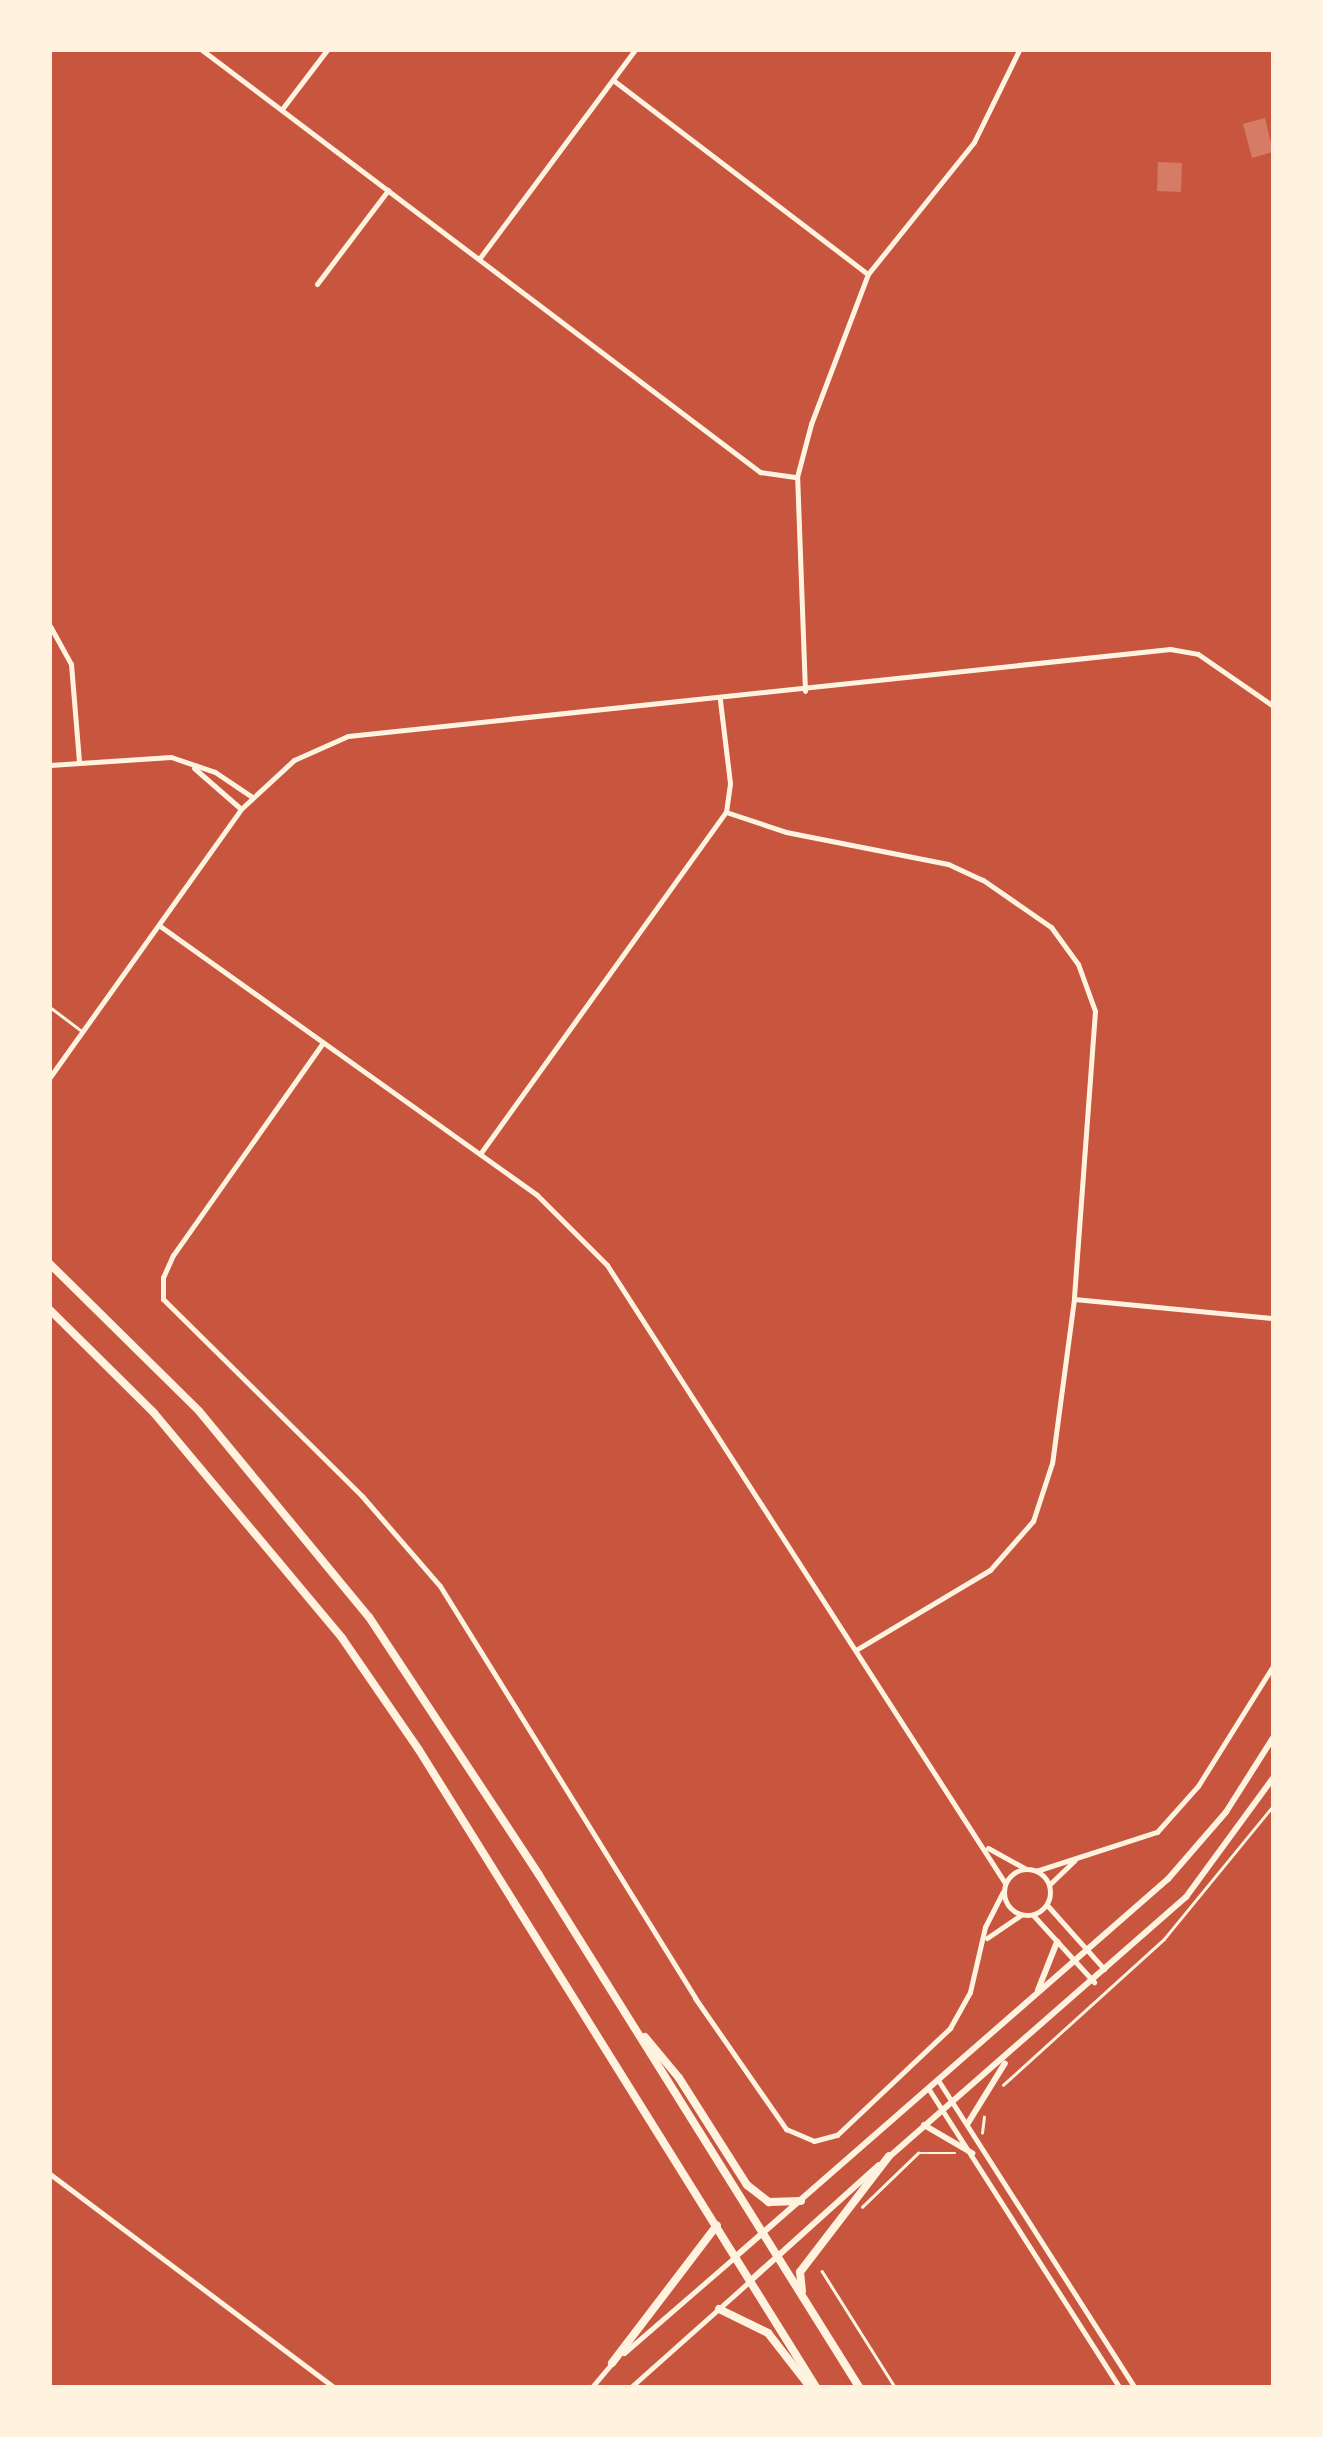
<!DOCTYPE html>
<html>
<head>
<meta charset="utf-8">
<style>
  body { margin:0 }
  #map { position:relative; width:1323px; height:2437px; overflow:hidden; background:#c8553d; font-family:"Noto Sans",sans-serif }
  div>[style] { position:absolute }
  .building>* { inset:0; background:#d67c66 }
  .path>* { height:2.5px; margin:-1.25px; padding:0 1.25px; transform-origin:1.25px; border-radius:1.25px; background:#fff3e0 }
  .service>* { height:2.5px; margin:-1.25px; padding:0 1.25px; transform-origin:1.25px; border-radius:1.25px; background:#fff3e0 }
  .minor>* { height:5px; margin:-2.5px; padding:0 2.5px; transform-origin:2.5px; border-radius:2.5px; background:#fff3e0 }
  .minor>.ring { margin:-2.5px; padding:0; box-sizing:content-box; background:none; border:5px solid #fff3e0; border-radius:50% }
  .tertiary>* { height:5px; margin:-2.5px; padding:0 2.5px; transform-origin:2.5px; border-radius:2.5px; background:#fff3e0 }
  .secondary>* { height:6px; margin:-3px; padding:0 3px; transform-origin:3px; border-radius:3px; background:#fff3e0 }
  .primary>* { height:8px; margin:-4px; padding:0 4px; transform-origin:4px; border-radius:4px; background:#fff3e0 }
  span { translate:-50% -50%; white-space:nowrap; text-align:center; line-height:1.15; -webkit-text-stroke:8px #fff3e0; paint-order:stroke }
  .frame { position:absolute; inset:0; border:52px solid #fff3e0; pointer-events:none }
</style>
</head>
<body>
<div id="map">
  <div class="building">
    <div style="clip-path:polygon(1265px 118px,1273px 152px,1252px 158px,1243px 124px)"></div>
    <div style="clip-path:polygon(1158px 162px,1182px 163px,1181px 192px,1157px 191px)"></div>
  </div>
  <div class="path">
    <div style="left:1003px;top:2085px;width:217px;rotate:-42.2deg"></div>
    <div style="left:1164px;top:1939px;width:172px;rotate:-50.7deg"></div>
    <div style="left:982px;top:2133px;width:16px;rotate:-83deg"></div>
    <div style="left:862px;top:2207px;width:78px;rotate:-44deg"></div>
    <div style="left:918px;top:2153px;width:37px"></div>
    <div style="left:822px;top:2271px;width:137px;rotate:57.8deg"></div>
  </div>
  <div class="service">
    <div style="left:50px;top:1007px;width:40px;rotate:37deg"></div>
  </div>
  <div class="minor">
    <div style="left:202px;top:50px;width:700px;rotate:37.1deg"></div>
    <div style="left:760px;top:472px;width:37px;rotate:8deg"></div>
    <div style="left:613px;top:80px;width:320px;rotate:37.3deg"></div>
    <div style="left:282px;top:109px;width:74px;rotate:-52.7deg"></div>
    <div style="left:479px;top:259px;width:261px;rotate:-53.3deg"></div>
    <div style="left:317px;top:284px;width:118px;rotate:-52.9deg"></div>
    <div style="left:50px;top:626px;width:43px;rotate:61.1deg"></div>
    <div style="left:71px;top:664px;width:98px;rotate:85.3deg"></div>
    <div style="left:805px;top:691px;width:214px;rotate:-92.1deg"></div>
    <div style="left:797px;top:477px;width:55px;rotate:-75.2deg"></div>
    <div style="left:811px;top:424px;width:160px;rotate:-69.2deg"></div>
    <div style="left:868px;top:274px;width:169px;rotate:-51.2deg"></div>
    <div style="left:974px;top:142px;width:102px;rotate:-63.9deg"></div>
    <div style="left:50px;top:765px;width:121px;rotate:-3.8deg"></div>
    <div style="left:171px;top:757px;width:46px;rotate:18.8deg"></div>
    <div style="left:215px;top:772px;width:45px;rotate:34deg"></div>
    <div style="left:194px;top:768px;width:62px;rotate:41.1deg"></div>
    <div style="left:726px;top:812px;width:63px;rotate:18.4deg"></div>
    <div style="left:786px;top:832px;width:165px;rotate:11.2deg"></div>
    <div style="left:948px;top:864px;width:38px;rotate:25deg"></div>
    <div style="left:983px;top:880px;width:83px;rotate:34.7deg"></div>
    <div style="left:1051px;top:927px;width:46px;rotate:53.9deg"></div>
    <div style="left:1078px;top:964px;width:50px;rotate:70.1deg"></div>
    <div style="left:1095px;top:1011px;width:289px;rotate:94.2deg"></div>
    <div style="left:1074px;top:1299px;width:165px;rotate:97.6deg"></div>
    <div style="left:1052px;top:1463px;width:61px;rotate:108.1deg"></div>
    <div style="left:1033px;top:1521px;width:65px;rotate:131.3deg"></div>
    <div style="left:990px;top:1570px;width:156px;rotate:149.2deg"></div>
    <div style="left:160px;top:926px;width:463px;rotate:35.5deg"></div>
    <div style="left:537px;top:1195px;width:99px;rotate:45deg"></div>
    <div style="left:607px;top:1265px;width:735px;rotate:57.22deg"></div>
    <div style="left:322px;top:1044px;width:258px;rotate:125.2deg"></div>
    <div style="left:173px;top:1255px;width:24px;rotate:114deg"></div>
    <div style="left:163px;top:1277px;width:22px;rotate:90deg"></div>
    <div style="left:163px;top:1299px;width:280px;rotate:44.7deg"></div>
    <div style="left:362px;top:1496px;width:119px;rotate:49.1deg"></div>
    <div style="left:440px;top:1586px;width:485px;rotate:58.2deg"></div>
    <div style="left:695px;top:1998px;width:160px;rotate:55.2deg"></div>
    <div style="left:786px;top:2129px;width:30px;rotate:23deg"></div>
    <div style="left:814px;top:2141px;width:24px;rotate:-15deg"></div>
    <div style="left:837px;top:2135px;width:156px;rotate:-43.4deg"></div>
    <div style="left:950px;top:2028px;width:41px;rotate:-60.9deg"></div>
    <div style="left:970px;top:1992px;width:67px;rotate:-77deg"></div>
    <div style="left:985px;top:1927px;width:39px;rotate:-63deg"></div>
    <div style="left:480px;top:1154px;width:421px;rotate:-54.3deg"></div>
    <div style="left:726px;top:812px;width:29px;rotate:-82deg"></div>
    <div style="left:730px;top:783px;width:84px;rotate:-96.9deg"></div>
    <div style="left:1074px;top:1299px;width:200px;rotate:5.5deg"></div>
    <div style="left:988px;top:1848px;width:43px;rotate:28.9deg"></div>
    <div class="ring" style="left:1004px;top:1869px;width:41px;height:41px"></div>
    <div style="left:1036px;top:1871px;width:127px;rotate:-17.9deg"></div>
    <div style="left:1157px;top:1832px;width:62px;rotate:-48.3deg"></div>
    <div style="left:1198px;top:1786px;width:142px;rotate:-58deg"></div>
    <div style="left:1049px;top:1885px;width:36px;rotate:-44deg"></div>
    <div style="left:1047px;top:1905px;width:86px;rotate:48.3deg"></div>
    <div style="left:1033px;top:1915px;width:91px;rotate:47.7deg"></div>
    <div style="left:987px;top:1938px;width:41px;rotate:-34.1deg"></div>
    <div style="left:50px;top:2174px;width:355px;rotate:36.9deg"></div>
  </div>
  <div class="tertiary">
    <div style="left:50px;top:1077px;width:329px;rotate:-54.5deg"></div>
    <div style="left:241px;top:809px;width:72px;rotate:-42.8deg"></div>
    <div style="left:294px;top:760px;width:59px;rotate:-24deg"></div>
    <div style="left:348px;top:736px;width:827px;rotate:-6.04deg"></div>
    <div style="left:1170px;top:649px;width:28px;rotate:10deg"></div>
    <div style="left:1198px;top:654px;width:91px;rotate:34.7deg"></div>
    <div style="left:938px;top:2080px;width:364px;rotate:57.4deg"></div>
    <div style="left:928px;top:2088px;width:355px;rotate:57.4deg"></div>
    <div style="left:624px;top:2353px;width:147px;rotate:-40.9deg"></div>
    <div style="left:592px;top:2387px;width:31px;rotate:-50deg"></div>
    <div style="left:631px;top:2387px;width:159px;rotate:-41.7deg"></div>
  </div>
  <div class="secondary">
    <div style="left:1038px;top:1990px;width:52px;rotate:-68.4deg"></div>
    <div style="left:968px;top:2123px;width:70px;rotate:-58.3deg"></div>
    <div style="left:924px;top:2125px;width:56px;rotate:30.3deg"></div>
    <div style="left:889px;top:2157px;width:395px;rotate:-41.2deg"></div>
    <div style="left:1186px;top:1897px;width:147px;rotate:-53.8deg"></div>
    <div style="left:735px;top:2257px;width:575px;rotate:-41.12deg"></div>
    <div style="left:1168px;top:1879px;width:89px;rotate:-49.1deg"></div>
    <div style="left:1226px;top:1812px;width:88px;rotate:-57.6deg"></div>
    <div style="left:750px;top:2281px;width:173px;rotate:-42deg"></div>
  </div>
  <div class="primary">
    <div style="left:50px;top:1264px;width:209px;rotate:44.6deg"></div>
    <div style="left:199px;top:1411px;width:267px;rotate:50.5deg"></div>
    <div style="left:369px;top:1617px;width:309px;rotate:56.6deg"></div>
    <div style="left:539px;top:1875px;width:604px;rotate:57.99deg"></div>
    <div style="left:50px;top:1310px;width:146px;rotate:44.7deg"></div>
    <div style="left:154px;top:1413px;width:293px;rotate:50.1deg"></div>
    <div style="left:342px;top:1638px;width:136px;rotate:55.5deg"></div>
    <div style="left:419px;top:1750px;width:751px;rotate:58.07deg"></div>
    <div style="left:645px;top:2037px;width:53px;rotate:50.3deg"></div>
    <div style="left:679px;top:2078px;width:127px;rotate:57.6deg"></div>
    <div style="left:747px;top:2185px;width:28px;rotate:38deg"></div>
    <div style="left:769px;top:2202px;width:32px;rotate:-2deg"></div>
    <div style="left:802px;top:2291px;width:19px;rotate:-96deg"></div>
    <div style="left:800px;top:2272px;width:146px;rotate:-52.5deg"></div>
    <div style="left:719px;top:2309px;width:55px;rotate:26.1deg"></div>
    <div style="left:768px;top:2333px;width:68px;rotate:52.1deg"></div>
    <div style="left:612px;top:2363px;width:173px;rotate:-52.7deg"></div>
  </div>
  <div class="frame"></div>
</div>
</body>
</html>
